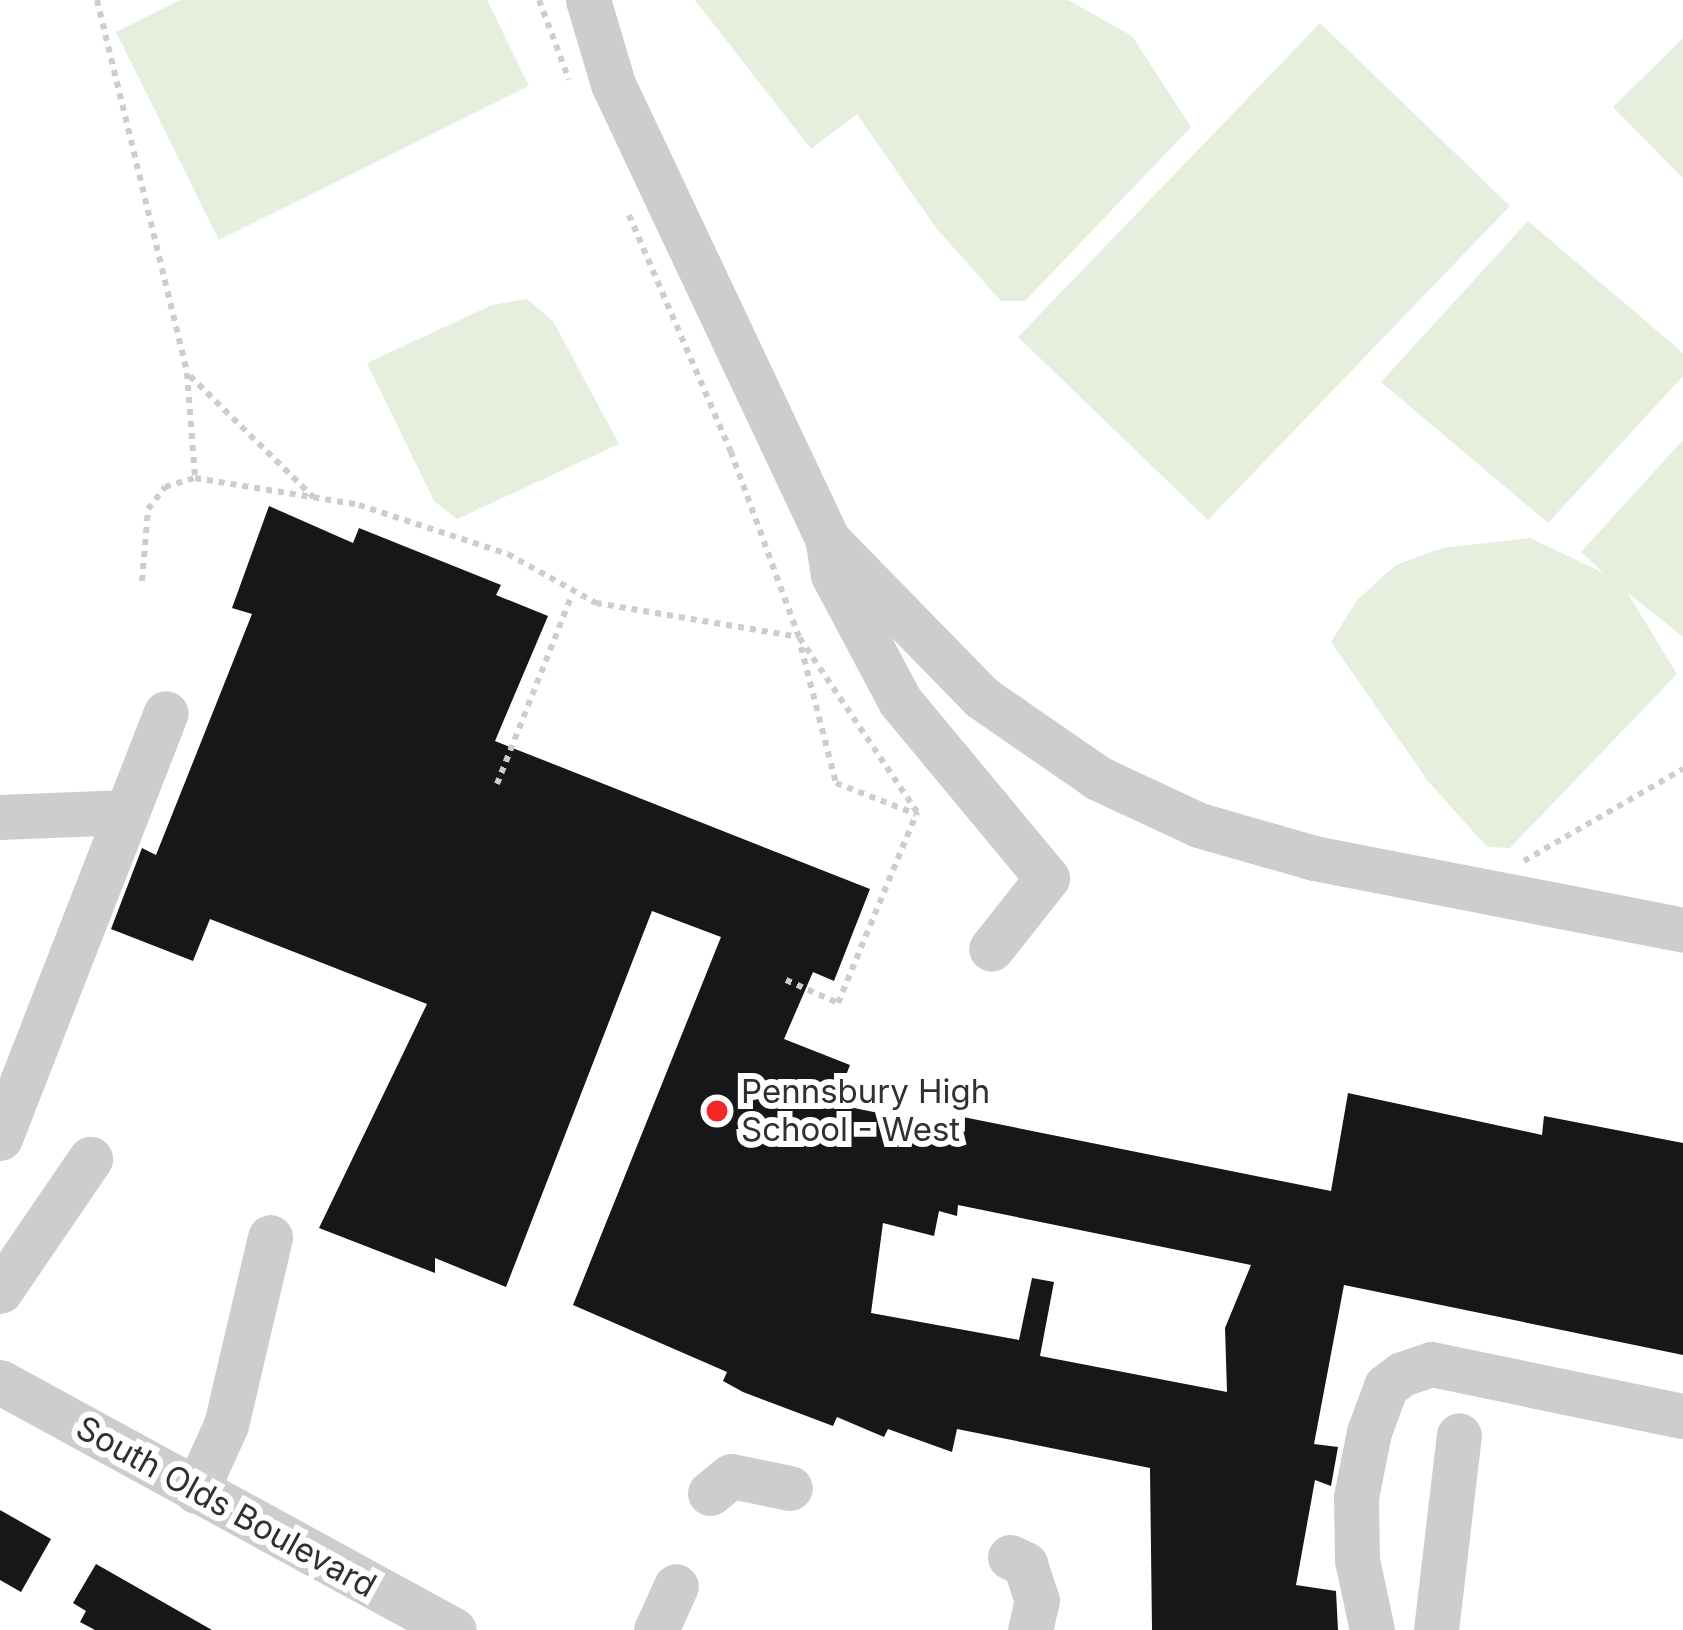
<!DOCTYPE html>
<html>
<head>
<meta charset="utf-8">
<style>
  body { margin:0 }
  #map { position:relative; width:1683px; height:1630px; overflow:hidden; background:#fff; font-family:Inter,sans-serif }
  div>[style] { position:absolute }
  .green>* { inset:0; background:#e6eedd }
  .building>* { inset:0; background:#171717 }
  .path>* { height:6px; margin-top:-3px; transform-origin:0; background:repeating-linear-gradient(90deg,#cdcdcd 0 6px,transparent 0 12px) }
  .minor>* { height:45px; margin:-22.5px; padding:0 22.5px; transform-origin:22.5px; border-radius:22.5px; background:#cdcdcd }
  .dots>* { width:33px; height:33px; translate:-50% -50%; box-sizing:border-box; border:6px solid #fff; border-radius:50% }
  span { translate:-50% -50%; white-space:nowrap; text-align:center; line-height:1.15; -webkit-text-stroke:12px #fff; paint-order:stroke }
  .poi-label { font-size:33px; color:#303030 }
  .left { translate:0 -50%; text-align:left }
  .street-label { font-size:33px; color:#303030 }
</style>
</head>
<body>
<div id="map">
  <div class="green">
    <div style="clip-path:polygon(180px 0,487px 0,529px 86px,219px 240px,116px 32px)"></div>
    <div style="clip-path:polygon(695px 0,1068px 0,1132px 36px,1191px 127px,1025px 301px,1001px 301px,936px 228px,857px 114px,811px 149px)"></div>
    <div style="clip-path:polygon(1320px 23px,1510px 206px,1208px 520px,1018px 337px)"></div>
    <div style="clip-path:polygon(1683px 38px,1683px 178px,1613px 107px)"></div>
    <div style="clip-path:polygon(1528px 221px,1683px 353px,1683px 376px,1548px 523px,1381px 382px)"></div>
    <div style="clip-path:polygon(527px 299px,553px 321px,619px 444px,457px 519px,434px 501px,367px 363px,492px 305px)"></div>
    <div style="clip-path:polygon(1683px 440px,1683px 637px,1627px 592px,1677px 674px,1510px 848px,1487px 847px,1428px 781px,1331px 642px,1357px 600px,1396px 565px,1442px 548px,1530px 538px,1604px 573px,1581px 552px)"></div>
  </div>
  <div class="building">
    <div style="clip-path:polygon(evenodd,269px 506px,353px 543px,359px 528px,501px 585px,496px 595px,548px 616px,495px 741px,870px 889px,834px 981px,813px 972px,784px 1039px,850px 1065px,838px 1096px,856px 1100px,854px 1108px,957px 1129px,958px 1116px,1331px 1191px,1348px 1093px,1542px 1135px,1544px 1116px,1683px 1143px,1683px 1355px,1344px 1285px,1314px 1444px,1338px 1447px,1331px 1486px,1315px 1480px,1296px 1585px,1336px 1591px,1338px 1630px,1152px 1630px,1150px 1468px,957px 1429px,952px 1452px,888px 1429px,884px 1437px,837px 1417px,833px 1426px,743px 1392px,723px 1381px,727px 1372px,573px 1305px,721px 937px,652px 911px,506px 1287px,435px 1258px,435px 1273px,319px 1228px,427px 1004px,210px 919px,193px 961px,111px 929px,142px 848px,156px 855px,252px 614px,232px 608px,269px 506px,958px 1205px,1251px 1265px,1225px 1328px,1227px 1392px,1040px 1356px,1054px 1282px,1032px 1278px,1019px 1340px,871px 1313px,883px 1223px,934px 1236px,939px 1211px,957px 1216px,958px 1205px)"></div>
    <div style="clip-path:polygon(0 1510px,51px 1539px,21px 1592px,0 1580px)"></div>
    <div style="clip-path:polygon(96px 1564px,212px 1630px,95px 1630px,80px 1622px,86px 1611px,73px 1603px)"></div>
  </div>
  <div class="path">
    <div style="left:97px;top:0;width:384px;rotate:76.4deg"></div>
    <div style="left:187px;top:373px;width:104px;rotate:85.6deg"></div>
    <div style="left:539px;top:0;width:85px;rotate:69.4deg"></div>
    <div style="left:190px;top:376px;width:173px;rotate:44.5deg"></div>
    <div style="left:142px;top:581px;width:72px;rotate:-85.2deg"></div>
    <div style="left:148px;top:509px;width:28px;rotate:-52deg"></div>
    <div style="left:165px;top:487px;width:31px;rotate:-17deg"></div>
    <div style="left:195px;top:478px;width:166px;rotate:9.3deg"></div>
    <div style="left:359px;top:505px;width:157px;rotate:18.2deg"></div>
    <div style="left:508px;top:554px;width:101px;rotate:29.1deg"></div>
    <div style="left:596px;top:603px;width:206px;rotate:9.5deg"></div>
    <div style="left:799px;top:637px;width:197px;rotate:-110.2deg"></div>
    <div style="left:731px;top:452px;width:260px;rotate:-113.3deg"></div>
    <div style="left:801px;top:647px;width:140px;rotate:75.6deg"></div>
    <div style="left:836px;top:783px;width:86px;rotate:21.2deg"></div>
    <div style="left:497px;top:784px;width:203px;rotate:-68.4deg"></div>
    <div style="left:1524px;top:861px;width:184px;rotate:-30.1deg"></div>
    <div style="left:786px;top:980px;width:57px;rotate:23.9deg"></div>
    <div style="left:838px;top:1003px;width:207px;rotate:-67.5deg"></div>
    <div style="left:917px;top:812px;width:211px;rotate:-124deg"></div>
  </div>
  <div class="minor">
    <div style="left:588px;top:0;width:88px;rotate:73.4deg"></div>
    <div style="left:613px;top:84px;width:504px;rotate:64.76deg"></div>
    <div style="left:828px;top:540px;width:219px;rotate:45.7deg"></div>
    <div style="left:981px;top:697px;width:142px;rotate:34.7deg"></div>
    <div style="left:1098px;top:778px;width:111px;rotate:25deg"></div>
    <div style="left:1199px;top:825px;width:120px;rotate:16deg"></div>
    <div style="left:1314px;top:858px;width:376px;rotate:11deg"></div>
    <div style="left:828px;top:543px;width:32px;rotate:81deg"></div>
    <div style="left:833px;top:575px;width:143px;rotate:62deg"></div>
    <div style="left:900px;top:701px;width:230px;rotate:50.3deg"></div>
    <div style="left:1047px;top:878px;width:90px;rotate:128.3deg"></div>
    <div style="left:0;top:817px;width:126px;rotate:-2.3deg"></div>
    <div style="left:0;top:1138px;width:456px;rotate:-68.7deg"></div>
    <div style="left:0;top:1291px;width:160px;rotate:-55.7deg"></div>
    <div style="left:0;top:1382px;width:517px;rotate:28.65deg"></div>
    <div style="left:196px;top:1491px;width:72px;rotate:-65.6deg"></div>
    <div style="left:226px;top:1425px;width:193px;rotate:-76.8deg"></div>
    <div style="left:710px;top:1493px;width:27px;rotate:-39deg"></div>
    <div style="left:731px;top:1476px;width:60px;rotate:11.5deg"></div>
    <div style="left:1010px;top:1557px;width:17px;rotate:25deg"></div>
    <div style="left:1025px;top:1564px;width:38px;rotate:72deg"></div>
    <div style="left:1037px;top:1600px;width:31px;rotate:103deg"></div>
    <div style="left:656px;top:1630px;width:48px;rotate:-65.6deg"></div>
    <div style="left:1372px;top:1630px;width:72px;rotate:-102.1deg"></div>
    <div style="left:1357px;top:1560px;width:63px;rotate:-90.9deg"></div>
    <div style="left:1356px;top:1497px;width:66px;rotate:-78.7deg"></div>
    <div style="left:1369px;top:1432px;width:49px;rotate:-69.7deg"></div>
    <div style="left:1386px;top:1386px;width:20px;rotate:-37deg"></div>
    <div style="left:1402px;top:1374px;width:31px;rotate:-19deg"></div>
    <div style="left:1431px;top:1364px;width:257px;rotate:11.7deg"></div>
    <div style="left:1436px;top:1630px;width:196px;rotate:-83.3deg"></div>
  </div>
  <div class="dots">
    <div style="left:717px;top:1111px;background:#f42529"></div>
  </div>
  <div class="poi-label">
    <span class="left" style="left:741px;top:1111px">Pennsbury High<br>School - West</span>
  </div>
  <div class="street-label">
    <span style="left:226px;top:1507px;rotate:29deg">South Olds Boulevard</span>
  </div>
</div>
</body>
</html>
